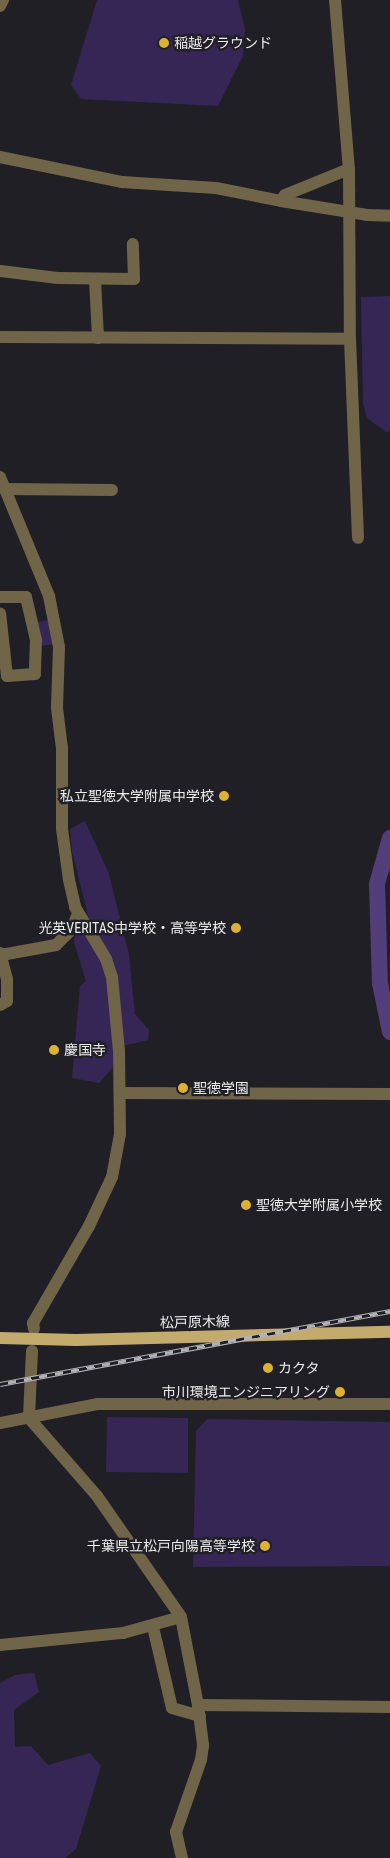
<!DOCTYPE html>
<html>
<head>
<meta charset="utf-8">
<style>
  body { margin:0 }
  #map { position:relative; width:390px; height:1858px; overflow:hidden; background:#201f25; font-family:"Roboto Condensed","Noto Sans JP",sans-serif }
  div>[style] { position:absolute }
  .green>* { inset:0; background:#362656 }
  .river>* { height:16px; margin:-8px; padding:0 8px; transform-origin:8px; border-radius:8px; background:#523e7b }
  .minor>* { height:12px; margin:-6px; padding:0 6px; transform-origin:6px; border-radius:6px; background:#706548 }
  .major>* { height:12px; margin:-6px; padding:0 6px; transform-origin:6px; border-radius:6px; background:#c2ab6d }
  .rail>* { height:4.5px; margin-top:-2.25px; transform-origin:0; background:repeating-linear-gradient(90deg,#201f25 0 8px,#b3b2b6 0 16px); box-sizing:border-box; border-block:1px solid #b3b2b6 }
  .dots>* { width:14px; height:14px; translate:-50% -50%; box-sizing:border-box; border:2px solid #201f25; border-radius:50% }
  span { translate:-50% -50%; white-space:nowrap; text-align:center; line-height:1.15; -webkit-text-stroke:4.5px #201f25; paint-order:stroke }
  .poi-label { font-size:14px; color:#ecebef }
  .left { translate:0 -50%; text-align:left }
  .right { translate:-100% -50%; text-align:right }
  .street-label { font-size:14px; color:#ecebef }
</style>
</head>
<body>
<div id="map">
  <div class="green">
    <div style="clip-path:polygon(97px 0,238px 0,245px 29px,243px 56px,218px 106px,81px 99px,71px 85px)"></div>
    <div style="clip-path:polygon(390px 296px,390px 431px,386px 432px,367px 418px,363px 404px,361px 297px)"></div>
    <div style="clip-path:polygon(51px 620px,55px 644px,41px 646px,35px 622px)"></div>
    <div style="clip-path:polygon(85px 821px,109px 874px,129px 955px,135px 1014px,149px 1030px,148px 1040px,123px 1046px,114px 1066px,99px 1083px,72px 1078px,80px 986px,86px 981px,74px 942px,75px 932px,90px 923px,72px 852px,70px 829px)"></div>
    <div style="clip-path:polygon(107px 1417px,188px 1418px,188px 1473px,106px 1472px)"></div>
    <div style="clip-path:polygon(207px 1419px,390px 1422px,390px 1566px,193px 1567px,196px 1431px)"></div>
    <div style="clip-path:polygon(34px 1673px,39px 1692px,14px 1710px,15px 1747px,31px 1746px,48px 1765px,90px 1753px,101px 1766px,76px 1849px,65px 1858px,0 1858px,0 1683px,15px 1675px)"></div>
  </div>
  <div class="river">
    <div style="left:390px;top:838px;width:48px;rotate:105.8deg"></div>
    <div style="left:377px;top:884px;width:99px;rotate:88.3deg"></div>
    <div style="left:380px;top:983px;width:50px;rotate:78.5deg"></div>
  </div>
  <div class="minor">
    <div style="left:335px;top:0;width:170px;rotate:85.3deg"></div>
    <div style="left:349px;top:169px;width:170px;rotate:89.7deg"></div>
    <div style="left:350px;top:339px;width:199px;rotate:87.7deg"></div>
    <div style="left:0;top:6px;width:7px;rotate:-63deg"></div>
    <div style="left:0;top:157px;width:125px;rotate:11.6deg"></div>
    <div style="left:122px;top:182px;width:94px;rotate:3.7deg"></div>
    <div style="left:216px;top:188px;width:66px;rotate:11.3deg"></div>
    <div style="left:281px;top:201px;width:7px;rotate:-56deg"></div>
    <div style="left:285px;top:195px;width:69px;rotate:-22.1deg"></div>
    <div style="left:281px;top:201px;width:87px;rotate:9.2deg"></div>
    <div style="left:367px;top:215px;width:23px;rotate:2deg"></div>
    <div style="left:0;top:271px;width:58px;rotate:6.9deg"></div>
    <div style="left:58px;top:278px;width:76px;rotate:0.8deg"></div>
    <div style="left:134px;top:279px;width:35px;rotate:-92deg"></div>
    <div style="left:95px;top:280px;width:58px;rotate:87deg"></div>
    <div style="left:0;top:337px;width:350px;rotate:0.3deg"></div>
    <div style="left:0;top:477px;width:129px;rotate:67.6deg"></div>
    <div style="left:49px;top:596px;width:52px;rotate:78.9deg"></div>
    <div style="left:59px;top:647px;width:61px;rotate:91.9deg"></div>
    <div style="left:57px;top:708px;width:39px;rotate:83deg"></div>
    <div style="left:62px;top:747px;width:82px;rotate:90deg"></div>
    <div style="left:62px;top:829px;width:51px;rotate:82.2deg"></div>
    <div style="left:69px;top:880px;width:28px;rotate:77deg"></div>
    <div style="left:75px;top:907px;width:61px;rotate:59.2deg"></div>
    <div style="left:106px;top:959px;width:19px;rotate:72deg"></div>
    <div style="left:112px;top:977px;width:74px;rotate:84.6deg"></div>
    <div style="left:119px;top:1051px;width:83px;rotate:89.3deg"></div>
    <div style="left:120px;top:1134px;width:44px;rotate:100.5deg"></div>
    <div style="left:112px;top:1177px;width:54px;rotate:115.1deg"></div>
    <div style="left:89px;top:1226px;width:112px;rotate:120deg"></div>
    <div style="left:33px;top:1323px;width:6px;rotate:81deg"></div>
    <div style="left:6px;top:489px;width:106px;rotate:0.5deg"></div>
    <div style="left:0;top:597px;width:26px"></div>
    <div style="left:26px;top:597px;width:44px;rotate:76.9deg"></div>
    <div style="left:36px;top:640px;width:34px;rotate:92deg"></div>
    <div style="left:35px;top:674px;width:28px;rotate:176deg"></div>
    <div style="left:7px;top:676px;width:63px;rotate:-96.3deg"></div>
    <div style="left:0;top:953px;width:27px;rotate:75deg"></div>
    <div style="left:7px;top:979px;width:22px;rotate:90deg"></div>
    <div style="left:7px;top:1001px;width:8px;rotate:150deg"></div>
    <div style="left:1px;top:955px;width:56px;rotate:-10.3deg"></div>
    <div style="left:56px;top:945px;width:23px;rotate:-45deg"></div>
    <div style="left:72px;top:929px;width:17px;rotate:-69deg"></div>
    <div style="left:120px;top:1093px;width:270px;rotate:0.2deg"></div>
    <div style="left:32px;top:1351px;width:67px;rotate:92.6deg"></div>
    <div style="left:29px;top:1418px;width:103px;rotate:48.9deg"></div>
    <div style="left:97px;top:1496px;width:147px;rotate:55.2deg"></div>
    <div style="left:181px;top:1617px;width:90px;rotate:79.1deg"></div>
    <div style="left:0;top:1423px;width:100px;rotate:-11deg"></div>
    <div style="left:98px;top:1404px;width:292px"></div>
    <div style="left:153px;top:1627px;width:83px;rotate:76.8deg"></div>
    <div style="left:172px;top:1708px;width:29px;rotate:16deg"></div>
    <div style="left:0;top:1645px;width:124px;rotate:-5.6deg"></div>
    <div style="left:123px;top:1633px;width:60px;rotate:-15.4deg"></div>
    <div style="left:182px;top:1858px;width:27px;rotate:-103deg"></div>
    <div style="left:176px;top:1832px;width:76px;rotate:-70.9deg"></div>
    <div style="left:201px;top:1760px;width:15px;rotate:-82deg"></div>
    <div style="left:203px;top:1745px;width:40px;rotate:-97.1deg"></div>
    <div style="left:198px;top:1705px;width:192px;rotate:0.6deg"></div>
  </div>
  <div class="major">
    <div style="left:0;top:1338px;width:76px;rotate:1.5deg"></div>
    <div style="left:76px;top:1340px;width:314px;rotate:-1.5deg"></div>
  </div>
  <div class="rail">
    <div style="left:0;top:1384px;width:397px;rotate:-10.6deg"></div>
  </div>
  <div class="dots">
    <div style="left:164px;top:43px;background:#dcb233"></div>
    <div style="left:224px;top:796px;background:#dcb233"></div>
    <div style="left:236px;top:928px;background:#dcb233"></div>
    <div style="left:54px;top:1050px;background:#dcb233"></div>
    <div style="left:183px;top:1088px;background:#dcb233"></div>
    <div style="left:246px;top:1205px;background:#dcb233"></div>
    <div style="left:268px;top:1368px;background:#dcb233"></div>
    <div style="left:340px;top:1392px;background:#dcb233"></div>
    <div style="left:265px;top:1546px;background:#dcb233"></div>
  </div>
  <div class="poi-label">
    <span class="left" style="left:174px;top:43px">稲越グラウンド</span>
    <span class="right" style="left:214px;top:796px">私立聖徳大学附属中学校</span>
    <span class="right" style="left:226px;top:928px">光英VERITAS中学校・高等学校</span>
    <span class="left" style="left:64px;top:1050px">慶国寺</span>
    <span class="left" style="left:193px;top:1088px">聖徳学園</span>
    <span class="left" style="left:256px;top:1205px">聖徳大学附属小学校</span>
    <span class="left" style="left:278px;top:1368px">カクタ</span>
    <span class="right" style="left:330px;top:1392px">市川環境エンジニアリング</span>
    <span class="right" style="left:255px;top:1546px">千葉県立松戸向陽高等学校</span>
  </div>
  <div class="street-label">
    <span style="left:195px;top:1322px;rotate:-1deg">松戸原木線</span>
  </div>
</div>
</body>
</html>
